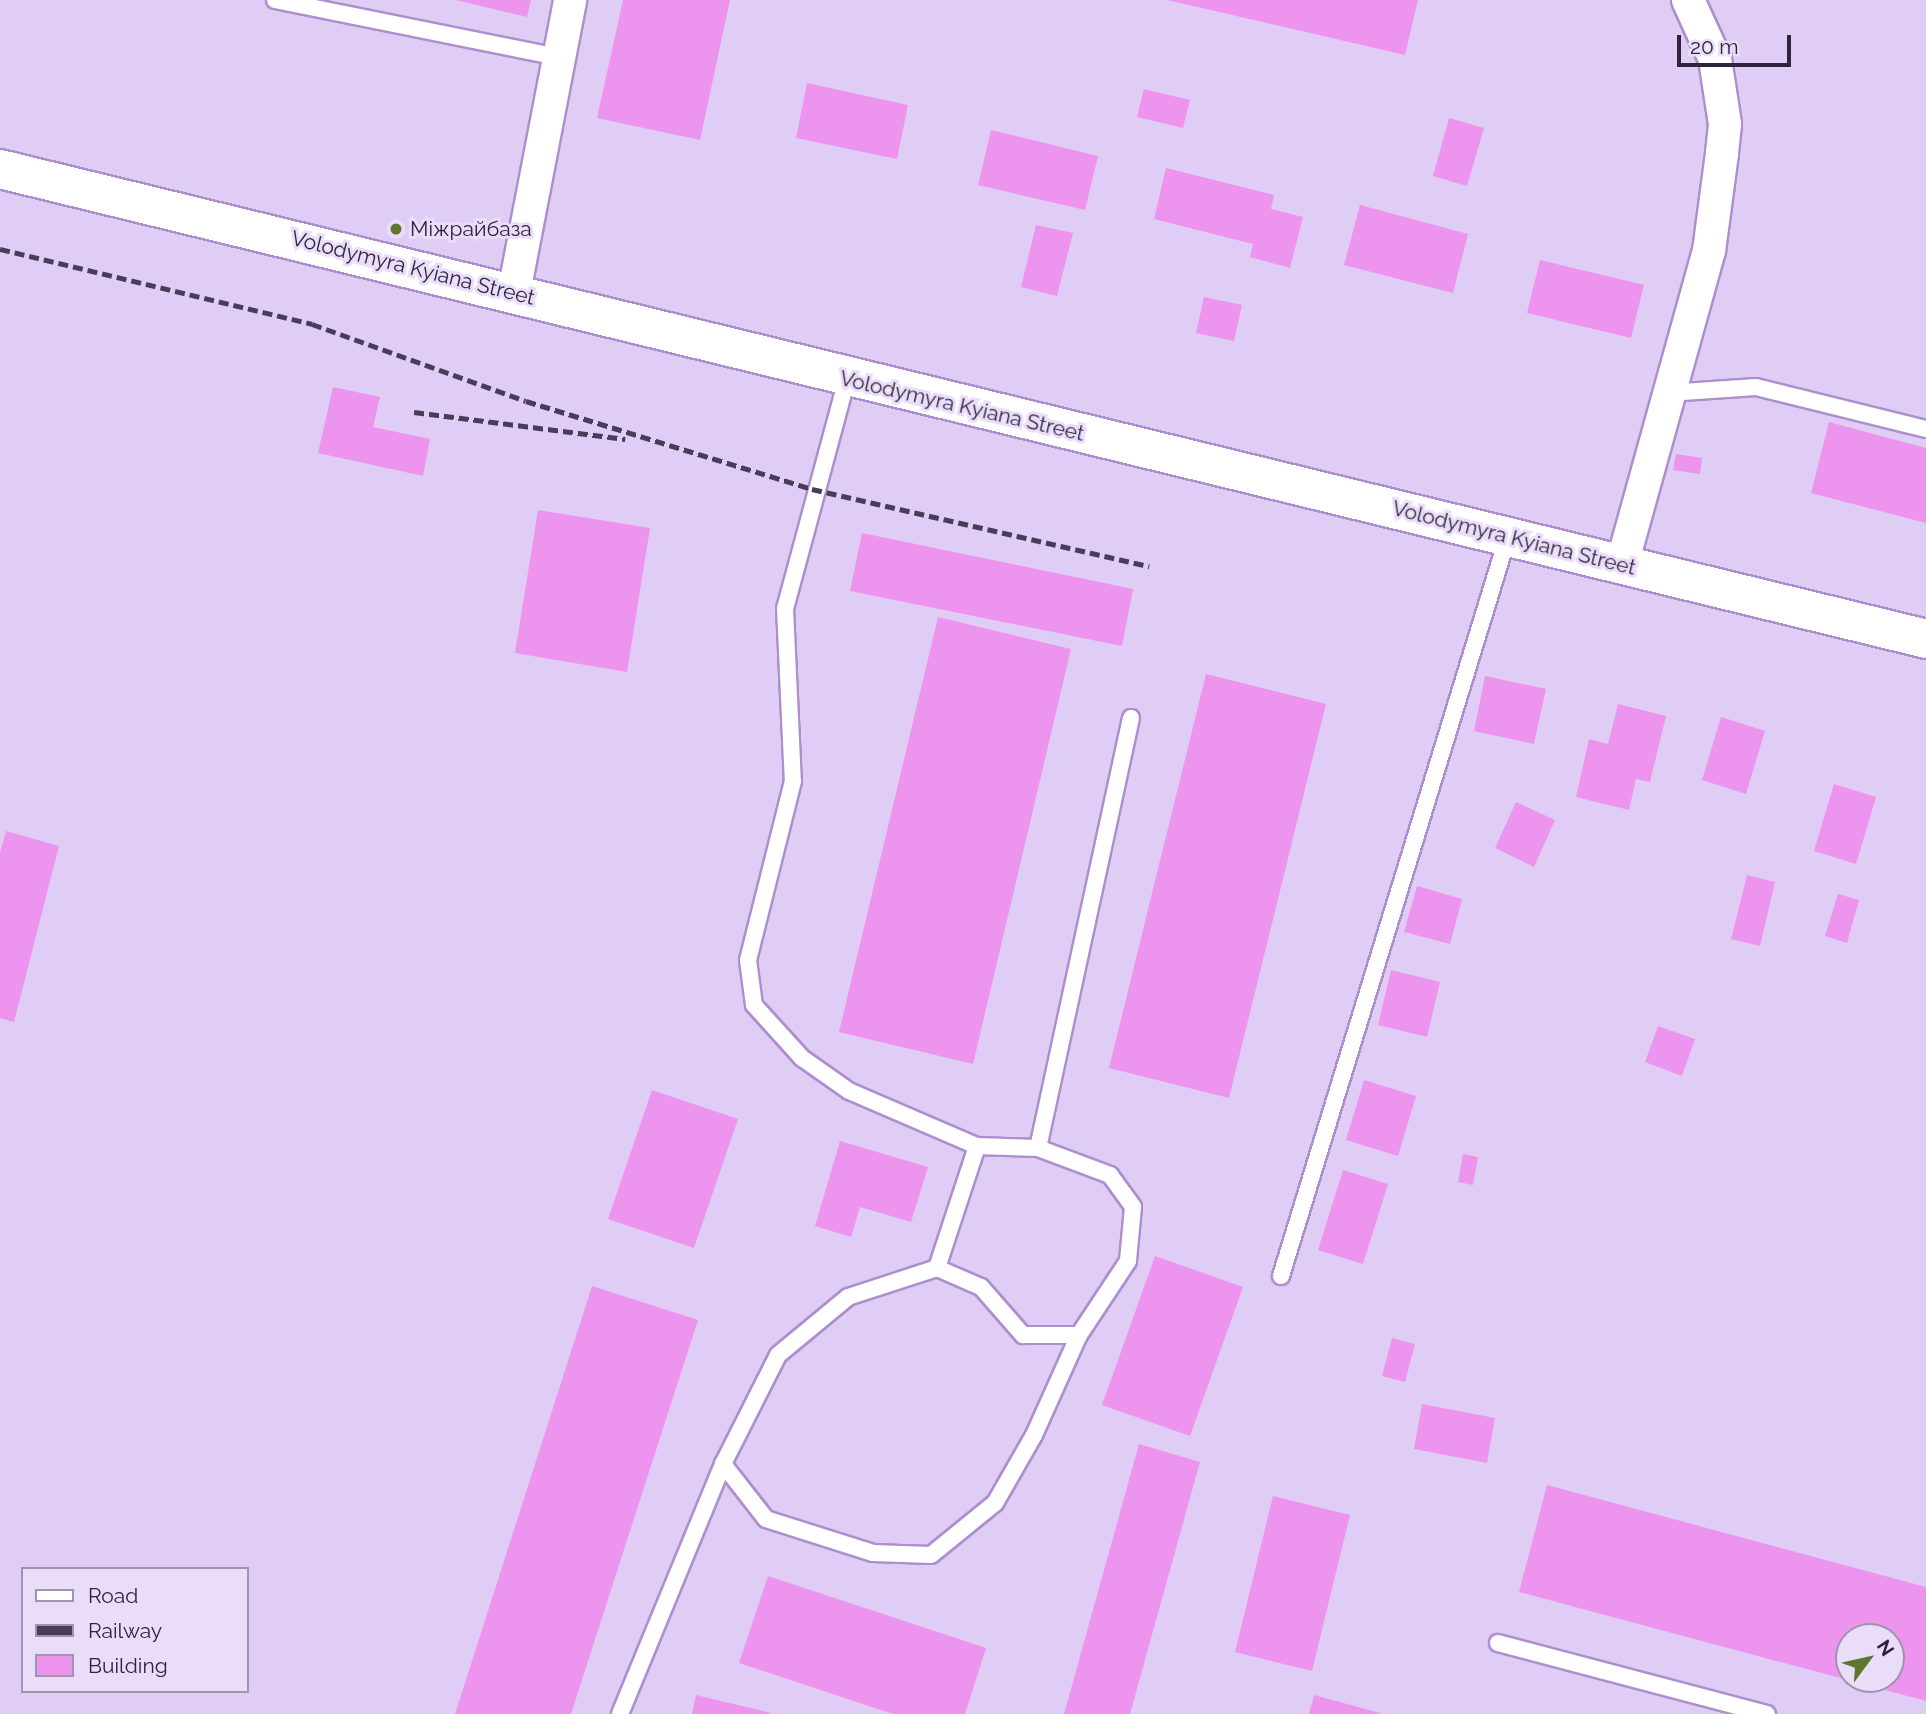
<!DOCTYPE html>
<html>
<head>
<meta charset="utf-8">
<style>
  body { margin:0 }
  #map { position:relative; width:1926px; height:1714px; overflow:hidden; background:#e0cdf6; font-family:Raleway,sans-serif }
  div>[style] { position:absolute }
  .building>* { inset:0; background:#ec94ee }
  .roads { filter:drop-shadow(2px 0 #ad8ece) drop-shadow(-2px 0 #ad8ece) drop-shadow(0 2px #ad8ece) drop-shadow(0 -2px #ad8ece) }
  .lane>* { height:16px; margin:-8px; padding:0 8px; transform-origin:8px; border-radius:8px; background:#fff }
  .street>* { height:32px; margin:-16px; padding:0 16px; transform-origin:16px; border-radius:16px; background:#fff }
  .secondary>* { height:38px; margin:-19px; padding:0 19px; transform-origin:19px; border-radius:19px; background:#fff }
  .rail>* { height:5px; margin-top:-2.5px; transform-origin:0; background:repeating-linear-gradient(90deg,#493c57 0 10px,transparent 0 15px) }
  .dots>* { width:19px; height:19px; translate:-50% -50%; box-sizing:border-box; border:4px solid #eaddf9; border-radius:50% }
  span { translate:-50% -50%; white-space:nowrap; text-align:center; line-height:1.15; -webkit-text-stroke:6px #eaddf9; paint-order:stroke }
  .poi-label { font-size:21px; color:#30243d }
  .left { translate:0 -50%; text-align:left }
  .street-label { font-size:21px; color:#30243d }
  .legend { position:absolute; left:21px; top:1567px; width:228px; height:126px; box-sizing:border-box; background:#eaddf9; border:2px solid #a093ae; margin:0; padding:9px 12px; list-style:none; font-size:21px; color:#30243d }
  .legend li { display:flex; align-items:center; gap:14px; height:35px }
  .legend b { width:35px; border:2px solid #a093ae }
  .north { position:absolute; left:1835px; top:1623px; width:70px; height:70px; box-sizing:border-box; background:#eaddf9; border:2px solid #a093ae; border-radius:50%; rotate:57deg; font-size:19px; font-weight:700; line-height:28px; text-align:center; color:#30243d }
  .north::after { content:''; display:block; margin:auto; width:24px; height:32px; background:#5d782c; clip-path:polygon(50% 0,100% 100%,50% 72%,0 100%) }
  .scale { position:absolute; left:1677px; top:35px; width:114px; height:32px; box-sizing:border-box; border:4px solid #30243d; border-top:0; padding-left:9px; font-size:21px; line-height:24px; white-space:nowrap; color:#30243d; -webkit-text-stroke:5px #eaddf9; paint-order:stroke }
</style>
</head>
<body>
<div id="map">
  <div class="building">
    <div style="clip-path:polygon(456px 0,531px 0,527px 17px)"></div>
    <div style="clip-path:polygon(623px 0,730px 0,700px 140px,597px 118px)"></div>
    <div style="clip-path:polygon(1167px 0,1418px 0,1405px 55px)"></div>
    <div style="clip-path:polygon(807px 83px,908px 105px,897px 159px,796px 138px)"></div>
    <div style="clip-path:polygon(1144px 89px,1190px 100px,1183px 128px,1137px 117px)"></div>
    <div style="clip-path:polygon(1449px 118px,1484px 128px,1467px 186px,1433px 176px)"></div>
    <div style="clip-path:polygon(991px 130px,1098px 156px,1085px 210px,978px 185px)"></div>
    <div style="clip-path:polygon(1166px 168px,1274px 195px,1271px 209px,1303px 217px,1290px 268px,1250px 257px,1253px 244px,1154px 219px)"></div>
    <div style="clip-path:polygon(1360px 205px,1468px 234px,1453px 293px,1344px 265px)"></div>
    <div style="clip-path:polygon(1036px 225px,1073px 233px,1057px 296px,1021px 287px)"></div>
    <div style="clip-path:polygon(1540px 260px,1644px 285px,1631px 338px,1527px 313px)"></div>
    <div style="clip-path:polygon(1204px 297px,1242px 305px,1234px 341px,1196px 333px)"></div>
    <div style="clip-path:polygon(333px 387px,380px 397px,373px 427px,430px 439px,423px 476px,318px 453px)"></div>
    <div style="clip-path:polygon(1829px 422px,1926px 448px,1926px 523px,1811px 493px)"></div>
    <div style="clip-path:polygon(1676px 454px,1702px 458px,1700px 474px,1673px 470px)"></div>
    <div style="clip-path:polygon(538px 510px,650px 528px,627px 672px,515px 653px)"></div>
    <div style="clip-path:polygon(862px 533px,1133px 589px,1122px 646px,850px 591px)"></div>
    <div style="clip-path:polygon(938px 617px,1071px 649px,973px 1064px,839px 1032px)"></div>
    <div style="clip-path:polygon(1206px 674px,1326px 704px,1229px 1098px,1109px 1068px)"></div>
    <div style="clip-path:polygon(1485px 676px,1546px 689px,1534px 744px,1474px 731px)"></div>
    <div style="clip-path:polygon(1618px 704px,1666px 716px,1650px 782px,1636px 779px,1629px 810px,1576px 797px,1589px 739px,1608px 744px)"></div>
    <div style="clip-path:polygon(1721px 717px,1765px 731px,1746px 794px,1702px 780px)"></div>
    <div style="clip-path:polygon(1834px 784px,1876px 797px,1856px 864px,1814px 851px)"></div>
    <div style="clip-path:polygon(1516px 802px,1555px 820px,1534px 867px,1495px 848px)"></div>
    <div style="clip-path:polygon(6px 831px,59px 846px,14px 1022px,0 1018px,0 853px)"></div>
    <div style="clip-path:polygon(1747px 875px,1775px 882px,1760px 946px,1731px 939px)"></div>
    <div style="clip-path:polygon(1417px 886px,1462px 899px,1450px 944px,1404px 932px)"></div>
    <div style="clip-path:polygon(1838px 894px,1859px 900px,1847px 943px,1825px 936px)"></div>
    <div style="clip-path:polygon(1391px 970px,1440px 982px,1427px 1037px,1378px 1025px)"></div>
    <div style="clip-path:polygon(1658px 1026px,1695px 1039px,1682px 1076px,1645px 1062px)"></div>
    <div style="clip-path:polygon(1364px 1080px,1416px 1096px,1398px 1156px,1346px 1140px)"></div>
    <div style="clip-path:polygon(652px 1090px,738px 1119px,694px 1248px,608px 1219px)"></div>
    <div style="clip-path:polygon(840px 1141px,928px 1167px,911px 1222px,860px 1207px,851px 1237px,815px 1226px)"></div>
    <div style="clip-path:polygon(1463px 1154px,1478px 1157px,1473px 1185px,1458px 1182px)"></div>
    <div style="clip-path:polygon(1343px 1170px,1388px 1184px,1363px 1264px,1318px 1250px)"></div>
    <div style="clip-path:polygon(1155px 1256px,1243px 1287px,1190px 1436px,1102px 1405px)"></div>
    <div style="clip-path:polygon(592px 1286px,698px 1320px,571px 1714px,455px 1714px)"></div>
    <div style="clip-path:polygon(1392px 1338px,1415px 1344px,1405px 1382px,1382px 1376px)"></div>
    <div style="clip-path:polygon(1422px 1404px,1495px 1418px,1487px 1463px,1414px 1449px)"></div>
    <div style="clip-path:polygon(1139px 1444px,1200px 1462px,1130px 1714px,1064px 1714px)"></div>
    <div style="clip-path:polygon(evenodd,1547px 1485px,1926px 1587px,1926px 1701px,1519px 1592px,1547px 1485px,1849px 1637px,1891px 1637px,1891px 1679px,1849px 1679px,1849px 1637px)"></div>
    <div style="clip-path:polygon(1273px 1496px,1350px 1515px,1312px 1671px,1235px 1652px)"></div>
    <div style="clip-path:polygon(768px 1576px,986px 1648px,965px 1714px,893px 1714px,739px 1663px)"></div>
    <div style="clip-path:polygon(696px 1695px,771px 1713px,770px 1714px,692px 1714px)"></div>
    <div style="clip-path:polygon(1314px 1695px,1380px 1713px,1380px 1714px,1309px 1714px)"></div>
  </div>
  <div class="roads">
    <div class="lane">
      <div style="left:275px;top:0;width:294px;rotate:11.4deg"></div>
      <div style="left:847px;top:379px;width:237px;rotate:105.1deg"></div>
      <div style="left:785px;top:608px;width:173px;rotate:87.4deg"></div>
      <div style="left:793px;top:781px;width:185px;rotate:104.1deg"></div>
      <div style="left:748px;top:960px;width:45px;rotate:82.4deg"></div>
      <div style="left:754px;top:1005px;width:72px;rotate:47.8deg"></div>
      <div style="left:802px;top:1058px;width:57px;rotate:35.1deg"></div>
      <div style="left:849px;top:1091px;width:139px;rotate:23.3deg"></div>
      <div style="left:977px;top:1146px;width:61px;rotate:1.9deg"></div>
      <div style="left:1038px;top:1148px;width:440px;rotate:-77.8deg"></div>
      <div style="left:1668px;top:393px;width:88px;rotate:-3.9deg"></div>
      <div style="left:1756px;top:387px;width:175px;rotate:13.9deg"></div>
      <div style="left:1038px;top:1148px;width:77px;rotate:20.6deg"></div>
      <div style="left:1110px;top:1175px;width:39px;rotate:54deg"></div>
      <div style="left:1133px;top:1207px;width:54px;rotate:95.3deg"></div>
      <div style="left:1128px;top:1261px;width:89px;rotate:123.5deg"></div>
      <div style="left:937px;top:1268px;width:48px;rotate:23.4deg"></div>
      <div style="left:981px;top:1287px;width:64px;rotate:48.8deg"></div>
      <div style="left:1023px;top:1335px;width:56px"></div>
      <div style="left:1079px;top:1335px;width:110px;rotate:114.2deg"></div>
      <div style="left:1034px;top:1435px;width:78px;rotate:119.8deg"></div>
      <div style="left:995px;top:1503px;width:82px;rotate:140.9deg"></div>
      <div style="left:931px;top:1555px;width:58px;rotate:-178deg"></div>
      <div style="left:873px;top:1553px;width:112px;rotate:-162.4deg"></div>
      <div style="left:766px;top:1519px;width:70px;rotate:-128deg"></div>
      <div style="left:723px;top:1464px;width:122px;rotate:-63.2deg"></div>
      <div style="left:778px;top:1355px;width:91px;rotate:-39.6deg"></div>
      <div style="left:848px;top:1297px;width:94px;rotate:-18deg"></div>
      <div style="left:937px;top:1268px;width:128px;rotate:-71.8deg"></div>
      <div style="left:1281px;top:1276px;width:774px;rotate:-72.95deg"></div>
      <div style="left:1498px;top:1643px;width:278px;rotate:14.8deg"></div>
      <div style="left:620px;top:1714px;width:270px;rotate:-67.6deg"></div>
    </div>
    <div class="street">
      <div style="left:514px;top:292px;width:297px;rotate:-79.1deg"></div>
      <div style="left:1622px;top:564px;width:325px;rotate:-74.5deg"></div>
      <div style="left:1709px;top:251px;width:99px;rotate:-82.4deg"></div>
      <div style="left:1722px;top:153px;width:29px;rotate:-84deg"></div>
      <div style="left:1725px;top:124px;width:66px;rotate:-98.7deg"></div>
      <div style="left:1715px;top:59px;width:65px;rotate:-114.6deg"></div>
    </div>
    <div class="secondary">
      <div style="left:0;top:169px;width:1983px;rotate:13.71deg"></div>
    </div>
  </div>
  <div class="rail">
    <div style="left:0;top:249px;width:321px;rotate:13.5deg"></div>
    <div style="left:312px;top:324px;width:227px;rotate:19.8deg"></div>
    <div style="left:526px;top:401px;width:299px;rotate:17.1deg"></div>
    <div style="left:812px;top:489px;width:346px;rotate:12.9deg"></div>
    <div style="left:414px;top:412px;width:213px;rotate:7.3deg"></div>
  </div>
  <div class="dots">
    <div style="left:396px;top:229px;background:#5d782c"></div>
  </div>
  <div class="poi-label">
    <span class="left" style="left:410px;top:229px">Міжрайбаза</span>
  </div>
  <div class="street-label">
    <span style="left:413px;top:268px;rotate:14deg">Volodymyra Kyiana Street</span>
    <span style="left:962px;top:406px;rotate:13deg">Volodymyra Kyiana Street</span>
    <span style="left:1514px;top:538px;rotate:14deg">Volodymyra Kyiana Street</span>
  </div>
  <ul class="legend">
  <li><b style="height:9px;background:#fff"></b>Road</li>
  <li><b style="height:9px;background:#493c57"></b>Railway</li>
  <li><b style="height:19px;background:#ec94ee"></b>Building</li>
  </ul>
  <div class="north">N</div>
  <div class="scale">20 m</div>
</div>
</body>
</html>
